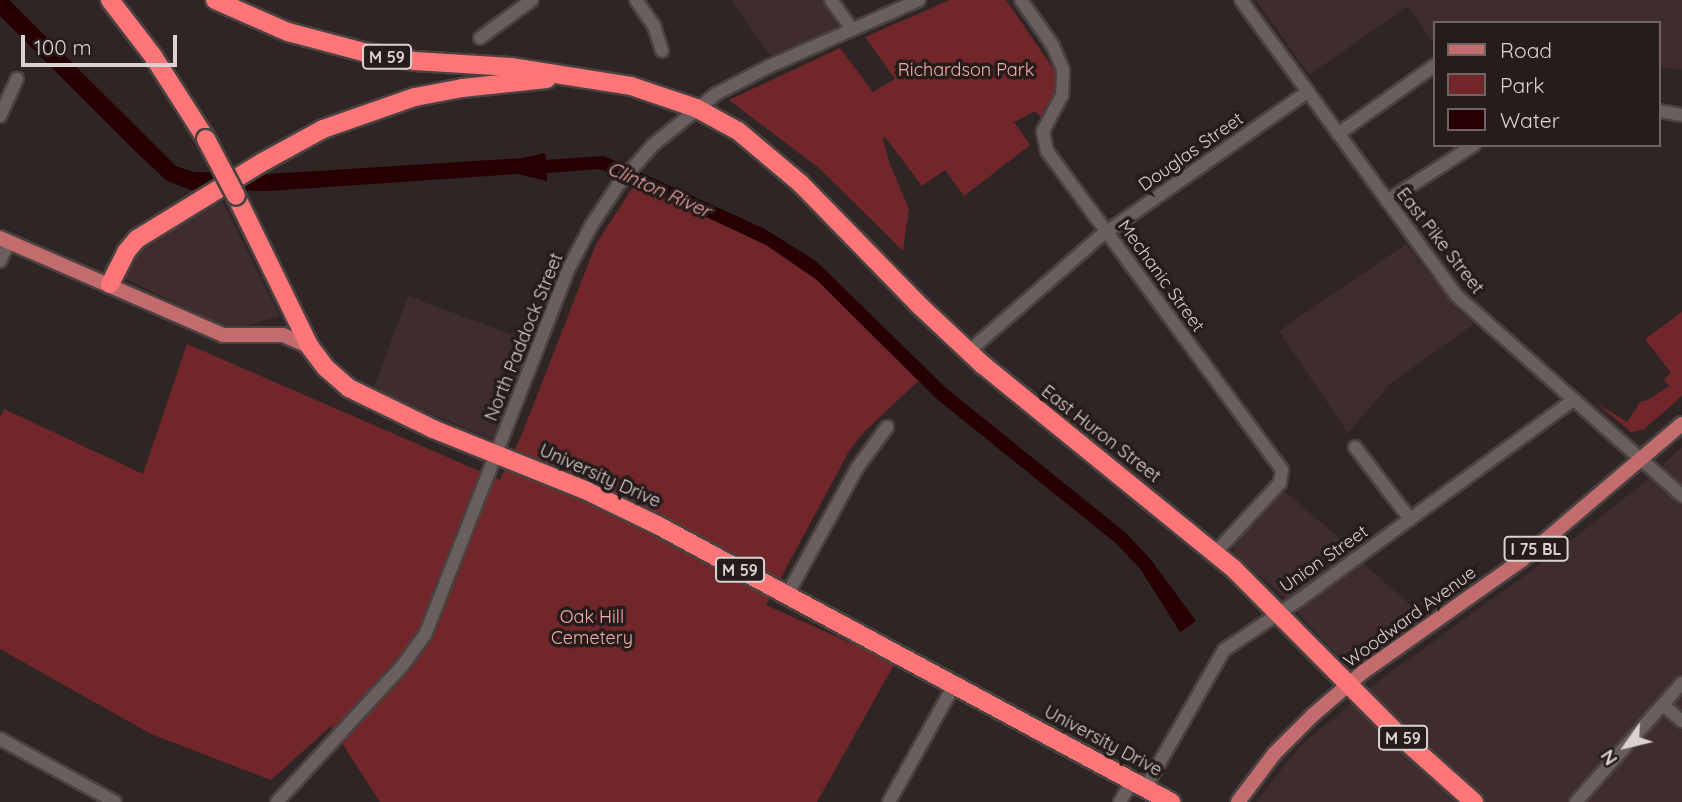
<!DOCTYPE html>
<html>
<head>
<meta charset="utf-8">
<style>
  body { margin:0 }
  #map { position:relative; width:1682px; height:802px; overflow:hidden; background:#2f2525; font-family:Quicksand,sans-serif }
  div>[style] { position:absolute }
  .built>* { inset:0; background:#3e2d2c }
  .green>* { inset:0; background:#71272a }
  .water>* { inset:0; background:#260002 }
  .roads { filter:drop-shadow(2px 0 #4a4141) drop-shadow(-2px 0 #4a4141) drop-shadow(0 2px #4a4141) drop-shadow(0 -2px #4a4141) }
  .minor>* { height:12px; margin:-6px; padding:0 6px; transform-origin:6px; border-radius:6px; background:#6a5e5e }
  .major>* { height:14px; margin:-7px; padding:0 7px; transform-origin:7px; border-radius:7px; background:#c26c6d }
  .highway>* { height:18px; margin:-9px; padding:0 9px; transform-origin:9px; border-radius:9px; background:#fd7577 }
  .bridges { filter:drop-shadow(2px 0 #4a4141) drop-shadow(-2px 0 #4a4141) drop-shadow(0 2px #4a4141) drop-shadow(0 -2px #4a4141) }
  .highway-bridge>* { height:18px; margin:-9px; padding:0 9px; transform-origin:9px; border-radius:9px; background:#fd7577 }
  span { translate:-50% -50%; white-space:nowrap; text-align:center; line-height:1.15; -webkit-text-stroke:7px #251c1b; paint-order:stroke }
  .shield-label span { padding:2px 5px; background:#251c1b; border:2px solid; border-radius:5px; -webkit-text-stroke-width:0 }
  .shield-label { font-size:16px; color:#dad3d2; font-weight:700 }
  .park-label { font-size:18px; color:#f8aca9 }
  .street-label { font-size:18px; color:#dad3d2 }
  .water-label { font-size:19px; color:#f4a7a5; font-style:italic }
  .legend { position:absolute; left:1433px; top:21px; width:228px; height:126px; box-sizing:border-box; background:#251c1b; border:2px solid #6d6564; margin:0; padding:9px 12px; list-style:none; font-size:21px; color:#dad3d2 }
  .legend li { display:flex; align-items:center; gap:14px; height:35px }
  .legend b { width:35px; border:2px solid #6d6564 }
  .north { position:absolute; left:1591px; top:711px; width:70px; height:70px; -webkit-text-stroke:5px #251c1b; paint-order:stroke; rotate:236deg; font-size:19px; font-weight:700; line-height:28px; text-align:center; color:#dad3d2 }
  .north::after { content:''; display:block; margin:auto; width:24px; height:32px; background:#dad3d2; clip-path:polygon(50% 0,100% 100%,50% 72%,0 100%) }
  .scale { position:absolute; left:21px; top:35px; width:156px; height:32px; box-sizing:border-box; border:4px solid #dad3d2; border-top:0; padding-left:9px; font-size:21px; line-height:24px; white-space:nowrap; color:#dad3d2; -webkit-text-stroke:5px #251c1b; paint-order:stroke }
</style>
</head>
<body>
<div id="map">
  <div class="built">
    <div style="clip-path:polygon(731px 0,822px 0,836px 20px,837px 27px,772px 58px)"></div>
    <div style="clip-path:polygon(1256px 0,1682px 0,1682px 70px,1659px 66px,1659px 23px,1435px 23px,1435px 45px,1408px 6px,1309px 75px)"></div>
    <div style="clip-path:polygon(222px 201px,280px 316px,231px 330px,124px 278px,139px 249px)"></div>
    <div style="clip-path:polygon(1406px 244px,1456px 308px,1474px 324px,1392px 382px,1348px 433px,1279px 331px)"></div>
    <div style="clip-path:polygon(408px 296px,534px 343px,492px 439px,373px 390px)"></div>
    <div style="clip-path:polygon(1682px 447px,1682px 802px,1256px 802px,1299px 747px,1373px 685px,1553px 555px,1646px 481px)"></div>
    <div style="clip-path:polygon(1283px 490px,1356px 552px,1288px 600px,1236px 555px,1233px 546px)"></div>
    <div style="clip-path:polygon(1363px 563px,1421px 614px,1365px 654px,1337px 655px,1296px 611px)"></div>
  </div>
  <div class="green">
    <div style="clip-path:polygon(950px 0,1006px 0,1057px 74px,1057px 88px,1041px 118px,1035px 111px,1014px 122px,1030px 145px,964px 196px,945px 170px,922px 186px,885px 137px,883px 139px,889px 162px,909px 209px,903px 251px,820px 169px,729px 100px,840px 48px,873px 92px,895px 79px,865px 37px)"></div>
    <div style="clip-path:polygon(635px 184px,766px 245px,796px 263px,817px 280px,918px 381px,862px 434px,848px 453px,766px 605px,895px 663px,817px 802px,380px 802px,331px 726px,271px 780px,151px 734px,0 649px,0 417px,4px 409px,143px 474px,187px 344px,500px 480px,522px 434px,596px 244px)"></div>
    <div style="clip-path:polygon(1682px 312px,1682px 396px,1643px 430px,1631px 432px,1597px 403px,1627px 422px,1640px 402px,1648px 400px,1669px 386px,1664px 379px,1671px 373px,1645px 339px)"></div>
  </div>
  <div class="water">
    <div style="clip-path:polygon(0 0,9px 0,176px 166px,194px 172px,269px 174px,523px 158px,545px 153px,546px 160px,604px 156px,765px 229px,817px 262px,947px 389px,1126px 533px,1151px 560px,1196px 621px,1180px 632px,1141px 570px,1117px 544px,938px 400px,817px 280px,766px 245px,613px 173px,598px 169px,547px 173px,547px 181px,517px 174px,270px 191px,191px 190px,167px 181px,135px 151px,0 16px)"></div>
  </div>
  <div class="roads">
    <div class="minor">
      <div style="left:636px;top:0;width:32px;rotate:55deg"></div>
      <div style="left:654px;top:26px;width:26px;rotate:72deg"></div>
      <div style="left:831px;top:0;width:36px;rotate:54deg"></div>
      <div style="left:1021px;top:0;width:56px;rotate:55.2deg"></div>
      <div style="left:1053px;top:46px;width:26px;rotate:67deg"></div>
      <div style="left:1063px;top:70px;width:25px;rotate:92deg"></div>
      <div style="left:1062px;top:95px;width:41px;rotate:117.8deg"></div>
      <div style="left:1043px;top:131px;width:20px;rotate:79deg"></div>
      <div style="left:1047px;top:151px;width:396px;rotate:53.6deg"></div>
      <div style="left:1282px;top:470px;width:13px;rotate:99deg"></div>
      <div style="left:1280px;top:483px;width:94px;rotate:132.8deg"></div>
      <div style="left:1241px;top:0;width:366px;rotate:53.9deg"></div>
      <div style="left:1457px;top:296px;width:301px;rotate:41.6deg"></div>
      <div style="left:480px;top:38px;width:64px;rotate:-36.2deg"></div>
      <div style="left:1659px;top:111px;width:23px;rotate:10deg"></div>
      <div style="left:0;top:116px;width:41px;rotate:-65.3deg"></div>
      <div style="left:1338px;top:134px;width:119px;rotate:-35.4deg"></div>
      <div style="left:1387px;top:201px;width:103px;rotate:-32.8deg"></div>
      <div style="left:0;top:261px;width:21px;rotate:-65deg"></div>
      <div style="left:968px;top:352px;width:173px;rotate:-41.2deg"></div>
      <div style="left:1098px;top:238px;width:255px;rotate:-34.9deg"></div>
      <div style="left:1355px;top:447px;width:91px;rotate:52.6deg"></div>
      <div style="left:787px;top:595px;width:145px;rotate:-61.1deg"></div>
      <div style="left:857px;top:468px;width:51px;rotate:-53.8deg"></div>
      <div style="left:1663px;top:705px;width:25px;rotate:40deg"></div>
      <div style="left:0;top:739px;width:131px;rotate:28.7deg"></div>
      <div style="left:1145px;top:788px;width:159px;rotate:-60.2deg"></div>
      <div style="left:1224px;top:650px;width:90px;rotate:-33.7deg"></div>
      <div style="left:1299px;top:600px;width:339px;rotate:-36.1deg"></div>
      <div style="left:277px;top:802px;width:186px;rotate:-47.4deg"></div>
      <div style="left:403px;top:665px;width:37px;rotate:-54deg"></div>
      <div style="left:425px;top:635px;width:394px;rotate:-68.6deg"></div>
      <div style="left:569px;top:268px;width:47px;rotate:-62.4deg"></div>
      <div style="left:591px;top:226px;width:49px;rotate:-56.6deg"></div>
      <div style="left:618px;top:185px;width:53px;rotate:-48.8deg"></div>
      <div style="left:653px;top:145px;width:81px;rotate:-39deg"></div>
      <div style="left:716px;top:94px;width:61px;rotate:-27.4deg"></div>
      <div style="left:770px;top:66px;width:163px;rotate:-23.9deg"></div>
      <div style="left:889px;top:802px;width:134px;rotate:-60.9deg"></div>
      <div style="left:1120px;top:802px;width:24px;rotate:-60deg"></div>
      <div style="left:1576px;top:802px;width:159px;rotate:-48.3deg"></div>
    </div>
    <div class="major">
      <div style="left:0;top:238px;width:243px;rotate:23.5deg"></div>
      <div style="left:223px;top:335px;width:60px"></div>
      <div style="left:283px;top:335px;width:30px;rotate:24deg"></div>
      <div style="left:1238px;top:802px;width:60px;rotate:-53.1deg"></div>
      <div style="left:1274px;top:754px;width:55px;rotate:-45deg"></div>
      <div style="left:1313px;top:715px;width:66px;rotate:-40.7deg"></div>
      <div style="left:1363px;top:672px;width:194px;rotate:-35.2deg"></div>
      <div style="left:1522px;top:560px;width:210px;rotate:-40.4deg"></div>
    </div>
    <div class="highway">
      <div style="left:110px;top:0;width:71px;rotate:52.5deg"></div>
      <div style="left:153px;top:56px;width:98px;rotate:57.4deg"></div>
      <div style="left:215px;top:0;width:80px;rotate:23.7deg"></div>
      <div style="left:288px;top:32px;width:78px;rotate:14.9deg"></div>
      <div style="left:363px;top:52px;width:53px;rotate:9.8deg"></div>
      <div style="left:415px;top:61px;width:96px;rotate:3.6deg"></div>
      <div style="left:511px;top:67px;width:121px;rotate:9deg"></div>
      <div style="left:631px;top:86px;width:69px;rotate:18.7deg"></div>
      <div style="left:696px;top:108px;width:48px;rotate:28.7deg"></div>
      <div style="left:738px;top:131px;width:81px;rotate:40deg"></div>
      <div style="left:800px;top:183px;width:169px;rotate:45.7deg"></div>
      <div style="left:918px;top:304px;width:89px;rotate:43.2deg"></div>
      <div style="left:983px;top:365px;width:322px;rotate:39.1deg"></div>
      <div style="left:1233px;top:568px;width:238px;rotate:45.2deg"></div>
      <div style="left:1401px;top:737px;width:98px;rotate:41.7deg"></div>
      <div style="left:236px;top:196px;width:168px;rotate:63.9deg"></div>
      <div style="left:310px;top:347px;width:26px;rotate:53deg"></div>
      <div style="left:326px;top:368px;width:30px;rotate:41deg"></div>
      <div style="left:349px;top:388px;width:93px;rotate:26deg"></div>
      <div style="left:433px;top:429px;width:166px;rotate:21.9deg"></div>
      <div style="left:587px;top:491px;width:80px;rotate:25.9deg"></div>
      <div style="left:659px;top:526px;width:582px;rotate:28.33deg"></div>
      <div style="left:110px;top:284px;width:36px;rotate:-63deg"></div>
      <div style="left:126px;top:252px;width:17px;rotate:-50deg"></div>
      <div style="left:137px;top:239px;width:145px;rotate:-31.5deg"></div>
      <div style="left:261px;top:163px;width:71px;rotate:-28.7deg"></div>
      <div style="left:323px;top:129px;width:97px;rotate:-19.2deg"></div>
      <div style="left:415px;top:97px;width:48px;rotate:-10.8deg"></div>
      <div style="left:462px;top:88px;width:85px;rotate:-6deg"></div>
    </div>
  </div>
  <div class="bridges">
    <div class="highway-bridge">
      <div style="left:206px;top:139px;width:64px;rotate:62.2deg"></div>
    </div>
  </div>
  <div class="shield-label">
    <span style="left:387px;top:57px">M 59</span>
    <span style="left:1536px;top:549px">I 75 BL</span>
    <span style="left:740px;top:570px">M 59</span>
    <span style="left:1403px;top:738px">M 59</span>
  </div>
  <div class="park-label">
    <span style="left:966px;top:70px">Richardson Park</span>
    <span style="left:592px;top:628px">Oak Hill<br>Cemetery</span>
  </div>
  <div class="street-label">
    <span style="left:1191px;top:152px;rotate:-35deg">Douglas Street</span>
    <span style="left:1440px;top:241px;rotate:52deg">East Pike Street</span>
    <span style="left:1161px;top:276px;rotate:54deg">Mechanic Street</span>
    <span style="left:524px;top:337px;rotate:-68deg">North Paddock Street</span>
    <span style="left:1101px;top:434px;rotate:38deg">East Huron Street</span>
    <span style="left:600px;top:476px;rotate:24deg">University Drive</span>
    <span style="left:1324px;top:559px;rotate:-35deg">Union Street</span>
    <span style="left:1410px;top:617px;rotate:-36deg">Woodward Avenue</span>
    <span style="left:1103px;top:741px;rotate:28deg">University Drive</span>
  </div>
  <div class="water-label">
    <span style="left:659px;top:190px;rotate:24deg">Clinton River</span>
  </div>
  <ul class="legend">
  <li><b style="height:9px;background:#c26c6d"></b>Road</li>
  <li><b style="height:19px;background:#71272a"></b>Park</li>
  <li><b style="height:19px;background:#260002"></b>Water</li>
  </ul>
  <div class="north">N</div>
  <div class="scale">100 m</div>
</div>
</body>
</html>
